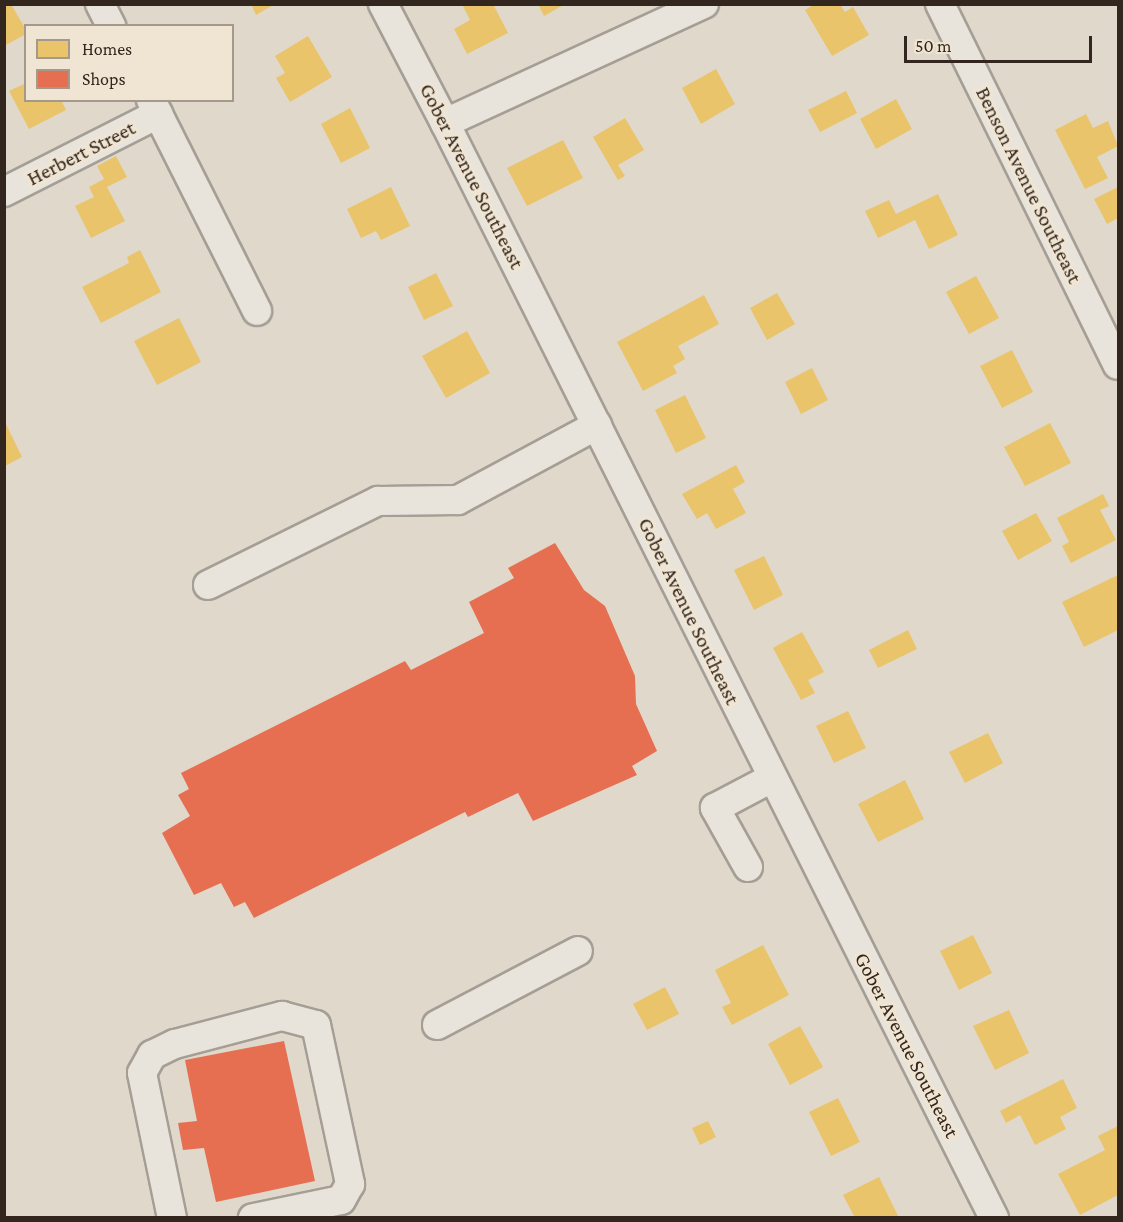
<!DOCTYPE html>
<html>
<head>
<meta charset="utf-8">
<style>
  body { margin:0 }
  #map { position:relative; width:1123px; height:1222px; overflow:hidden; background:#e0d8cb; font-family:"Crimson Pro",serif }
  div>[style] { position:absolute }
  .homes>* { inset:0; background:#e9c46a }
  .shops>* { inset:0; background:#e76f51 }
  .roads { filter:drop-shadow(2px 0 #a59e95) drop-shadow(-2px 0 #a59e95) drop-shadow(0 2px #a59e95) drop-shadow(0 -2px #a59e95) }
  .minor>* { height:28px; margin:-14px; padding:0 14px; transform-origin:14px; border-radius:14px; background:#e8e4dc }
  span { translate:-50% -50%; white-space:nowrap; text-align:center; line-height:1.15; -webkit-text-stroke:6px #f0e5d2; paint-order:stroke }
  .street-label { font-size:21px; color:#32261e }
  .frame { position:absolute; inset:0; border:6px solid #32261e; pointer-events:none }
  .legend { position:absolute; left:24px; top:24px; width:210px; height:78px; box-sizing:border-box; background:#f0e5d2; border:2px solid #a4998a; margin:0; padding:8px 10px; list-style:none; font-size:18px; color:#32261e }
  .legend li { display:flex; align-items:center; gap:12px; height:30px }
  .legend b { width:30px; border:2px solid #a4998a }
  .scale { position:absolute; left:904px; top:36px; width:188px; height:27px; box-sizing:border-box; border:3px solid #32261e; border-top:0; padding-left:8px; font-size:18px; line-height:21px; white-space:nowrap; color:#32261e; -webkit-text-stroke:4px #f0e5d2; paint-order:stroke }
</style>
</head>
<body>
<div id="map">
  <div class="homes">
    <div style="clip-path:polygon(4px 4px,11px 4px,26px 30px,26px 34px,4px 46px)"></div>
    <div style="clip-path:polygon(251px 4px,275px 4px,256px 15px)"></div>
    <div style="clip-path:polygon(462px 4px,493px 4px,508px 33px,467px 54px,454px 29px,470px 20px)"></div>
    <div style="clip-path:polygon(538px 4px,565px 4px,544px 16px)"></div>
    <div style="clip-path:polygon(815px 4px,840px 4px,845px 12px,853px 7px,869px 35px,832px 56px,805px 10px)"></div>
    <div style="clip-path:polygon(308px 36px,332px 77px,290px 102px,276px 78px,285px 73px,275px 56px)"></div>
    <div style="clip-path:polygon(716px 69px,735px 104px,701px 124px,682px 88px)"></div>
    <div style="clip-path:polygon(26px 83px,26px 100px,61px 100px,66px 110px,29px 129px,9px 91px)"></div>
    <div style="clip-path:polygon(846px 91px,857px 113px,820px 132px,808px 110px)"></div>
    <div style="clip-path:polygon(896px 99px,912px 129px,876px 149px,860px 119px)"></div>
    <div style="clip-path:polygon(350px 108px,370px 148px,341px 163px,321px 124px)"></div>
    <div style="clip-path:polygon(1086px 114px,1093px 128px,1108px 121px,1118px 146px,1097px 157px,1108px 178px,1085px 189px,1055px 130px)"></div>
    <div style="clip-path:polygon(625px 118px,644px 150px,618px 165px,625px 176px,618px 180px,593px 137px)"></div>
    <div style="clip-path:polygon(563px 140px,583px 178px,527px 206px,507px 168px)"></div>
    <div style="clip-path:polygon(116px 156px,127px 177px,107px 187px,125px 221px,91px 238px,75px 206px,94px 197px,89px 187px,104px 179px,97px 166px)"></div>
    <div style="clip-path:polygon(391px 187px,410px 226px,381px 240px,376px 231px,361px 238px,347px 209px)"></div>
    <div style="clip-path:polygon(1118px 187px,1118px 218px,1107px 224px,1094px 199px)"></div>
    <div style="clip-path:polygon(938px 194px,958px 235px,929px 249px,915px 220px,878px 238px,865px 211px,889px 200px,896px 214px)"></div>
    <div style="clip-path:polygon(140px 250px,161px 292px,101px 323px,82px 287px,129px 263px,127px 257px)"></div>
    <div style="clip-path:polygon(436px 273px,453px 306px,424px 320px,408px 287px)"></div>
    <div style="clip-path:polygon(976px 276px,999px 318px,969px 334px,946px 292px)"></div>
    <div style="clip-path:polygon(777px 293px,795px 324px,767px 340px,750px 308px)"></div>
    <div style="clip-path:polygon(704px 295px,719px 324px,678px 346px,685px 359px,673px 366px,677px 373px,643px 391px,617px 342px)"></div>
    <div style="clip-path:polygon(179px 318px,201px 362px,157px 385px,134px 341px)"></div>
    <div style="clip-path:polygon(467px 331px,490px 373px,446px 398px,422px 356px)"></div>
    <div style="clip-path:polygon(1012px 350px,1033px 392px,1002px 408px,980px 366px)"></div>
    <div style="clip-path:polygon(812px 368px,828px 400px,801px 414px,785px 382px)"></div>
    <div style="clip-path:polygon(685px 395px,706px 438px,676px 453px,655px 410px)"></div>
    <div style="clip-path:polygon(5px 422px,22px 457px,5px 466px)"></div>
    <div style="clip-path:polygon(1050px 423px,1071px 463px,1025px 486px,1004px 447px)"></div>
    <div style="clip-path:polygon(736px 465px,745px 482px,733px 489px,746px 513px,716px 529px,707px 513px,697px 519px,682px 494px)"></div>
    <div style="clip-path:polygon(1103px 494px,1109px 506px,1100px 510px,1116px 540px,1071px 563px,1062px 546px,1069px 542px,1057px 518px)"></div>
    <div style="clip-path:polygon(1036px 513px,1052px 541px,1018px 560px,1002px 531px)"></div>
    <div style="clip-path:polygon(764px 556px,783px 595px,754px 610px,734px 570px)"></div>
    <div style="clip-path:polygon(1118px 575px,1118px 630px,1084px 647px,1062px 602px)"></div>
    <div style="clip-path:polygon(908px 630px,917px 649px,878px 668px,869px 650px)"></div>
    <div style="clip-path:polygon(802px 632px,824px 672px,808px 680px,815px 693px,801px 700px,773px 648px)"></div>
    <div style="clip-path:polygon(848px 711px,866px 748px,834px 763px,816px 726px)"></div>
    <div style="clip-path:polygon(988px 733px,1003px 763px,965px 783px,949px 752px)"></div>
    <div style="clip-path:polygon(905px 780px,924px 819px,878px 842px,858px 804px)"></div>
    <div style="clip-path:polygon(973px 935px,992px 973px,959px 990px,940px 951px)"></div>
    <div style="clip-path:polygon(763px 945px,789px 995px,732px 1025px,722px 1007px,731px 1003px,715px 970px)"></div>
    <div style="clip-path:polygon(665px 987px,679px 1014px,647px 1030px,633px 1004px)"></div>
    <div style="clip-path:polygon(1009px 1010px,1029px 1053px,995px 1070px,973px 1026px)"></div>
    <div style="clip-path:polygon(800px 1026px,823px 1067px,790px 1085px,768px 1044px)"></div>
    <div style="clip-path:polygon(1063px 1079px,1077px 1108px,1060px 1117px,1066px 1129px,1035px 1145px,1020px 1115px,1006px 1123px,1000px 1111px)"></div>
    <div style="clip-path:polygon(838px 1098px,860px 1142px,831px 1156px,809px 1112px)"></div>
    <div style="clip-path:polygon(708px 1121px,716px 1137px,700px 1145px,692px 1128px)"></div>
    <div style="clip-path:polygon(1118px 1126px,1118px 1195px,1080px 1215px,1058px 1174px,1105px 1150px,1098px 1136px)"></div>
    <div style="clip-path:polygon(879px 1177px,899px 1218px,855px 1218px,843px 1195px)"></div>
  </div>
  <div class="shops">
    <div style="clip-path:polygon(555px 543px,584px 590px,605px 606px,635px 676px,636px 704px,657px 751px,632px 766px,637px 775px,533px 821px,518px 793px,468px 817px,465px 812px,254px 918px,245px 902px,234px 907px,221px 883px,194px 895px,162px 833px,190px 816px,178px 795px,189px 789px,181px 773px,405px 661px,411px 670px,484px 633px,469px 602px,514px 578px,508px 568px)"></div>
    <div style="clip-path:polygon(284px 1041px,315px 1181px,216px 1202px,204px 1148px,183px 1150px,178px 1123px,197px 1121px,185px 1060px)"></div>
  </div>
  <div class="roads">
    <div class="minor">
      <div style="left:100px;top:4px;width:25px;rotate:63deg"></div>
      <div style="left:383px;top:4px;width:134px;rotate:62.5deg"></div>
      <div style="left:445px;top:123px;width:1225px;rotate:63.37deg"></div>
      <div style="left:940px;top:4px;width:402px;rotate:63.8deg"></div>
      <div style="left:151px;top:100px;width:236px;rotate:63.3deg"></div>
      <div style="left:445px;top:123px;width:285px;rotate:-24.7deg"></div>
      <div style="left:4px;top:192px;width:173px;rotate:-26.9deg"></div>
      <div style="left:208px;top:585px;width:190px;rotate:-26.3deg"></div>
      <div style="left:378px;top:501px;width:80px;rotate:-0.7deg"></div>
      <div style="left:458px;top:500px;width:158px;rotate:-28.3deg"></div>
      <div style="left:748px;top:867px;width:68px;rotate:-119.2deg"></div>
      <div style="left:715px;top:808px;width:64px;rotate:-27.8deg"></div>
      <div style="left:437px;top:1025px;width:159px;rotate:-27.7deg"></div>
      <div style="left:172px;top:1218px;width:148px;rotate:-101.7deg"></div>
      <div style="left:142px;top:1073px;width:21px;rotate:-61deg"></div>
      <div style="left:152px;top:1055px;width:25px;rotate:-26deg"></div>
      <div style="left:175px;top:1044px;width:111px;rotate:-14.7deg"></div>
      <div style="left:282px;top:1016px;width:35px;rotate:15deg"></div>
      <div style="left:316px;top:1025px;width:163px;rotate:77.9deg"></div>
      <div style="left:350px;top:1184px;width:18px;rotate:119deg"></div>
      <div style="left:341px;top:1200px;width:90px;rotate:168.4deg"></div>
    </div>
  </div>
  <div class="street-label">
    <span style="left:81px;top:153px;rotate:-27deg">Herbert Street</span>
    <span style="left:472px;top:176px;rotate:63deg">Gober Avenue Southeast</span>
    <span style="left:1029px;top:185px;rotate:64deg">Benson Avenue Southeast</span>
    <span style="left:689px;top:611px;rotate:64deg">Gober Avenue Southeast</span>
    <span style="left:907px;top:1045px;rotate:63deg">Gober Avenue Southeast</span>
  </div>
  <div class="frame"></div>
  <ul class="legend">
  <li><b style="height:16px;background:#e9c46a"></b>Homes</li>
  <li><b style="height:16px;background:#e76f51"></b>Shops</li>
  </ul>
  <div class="scale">50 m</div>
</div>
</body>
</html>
